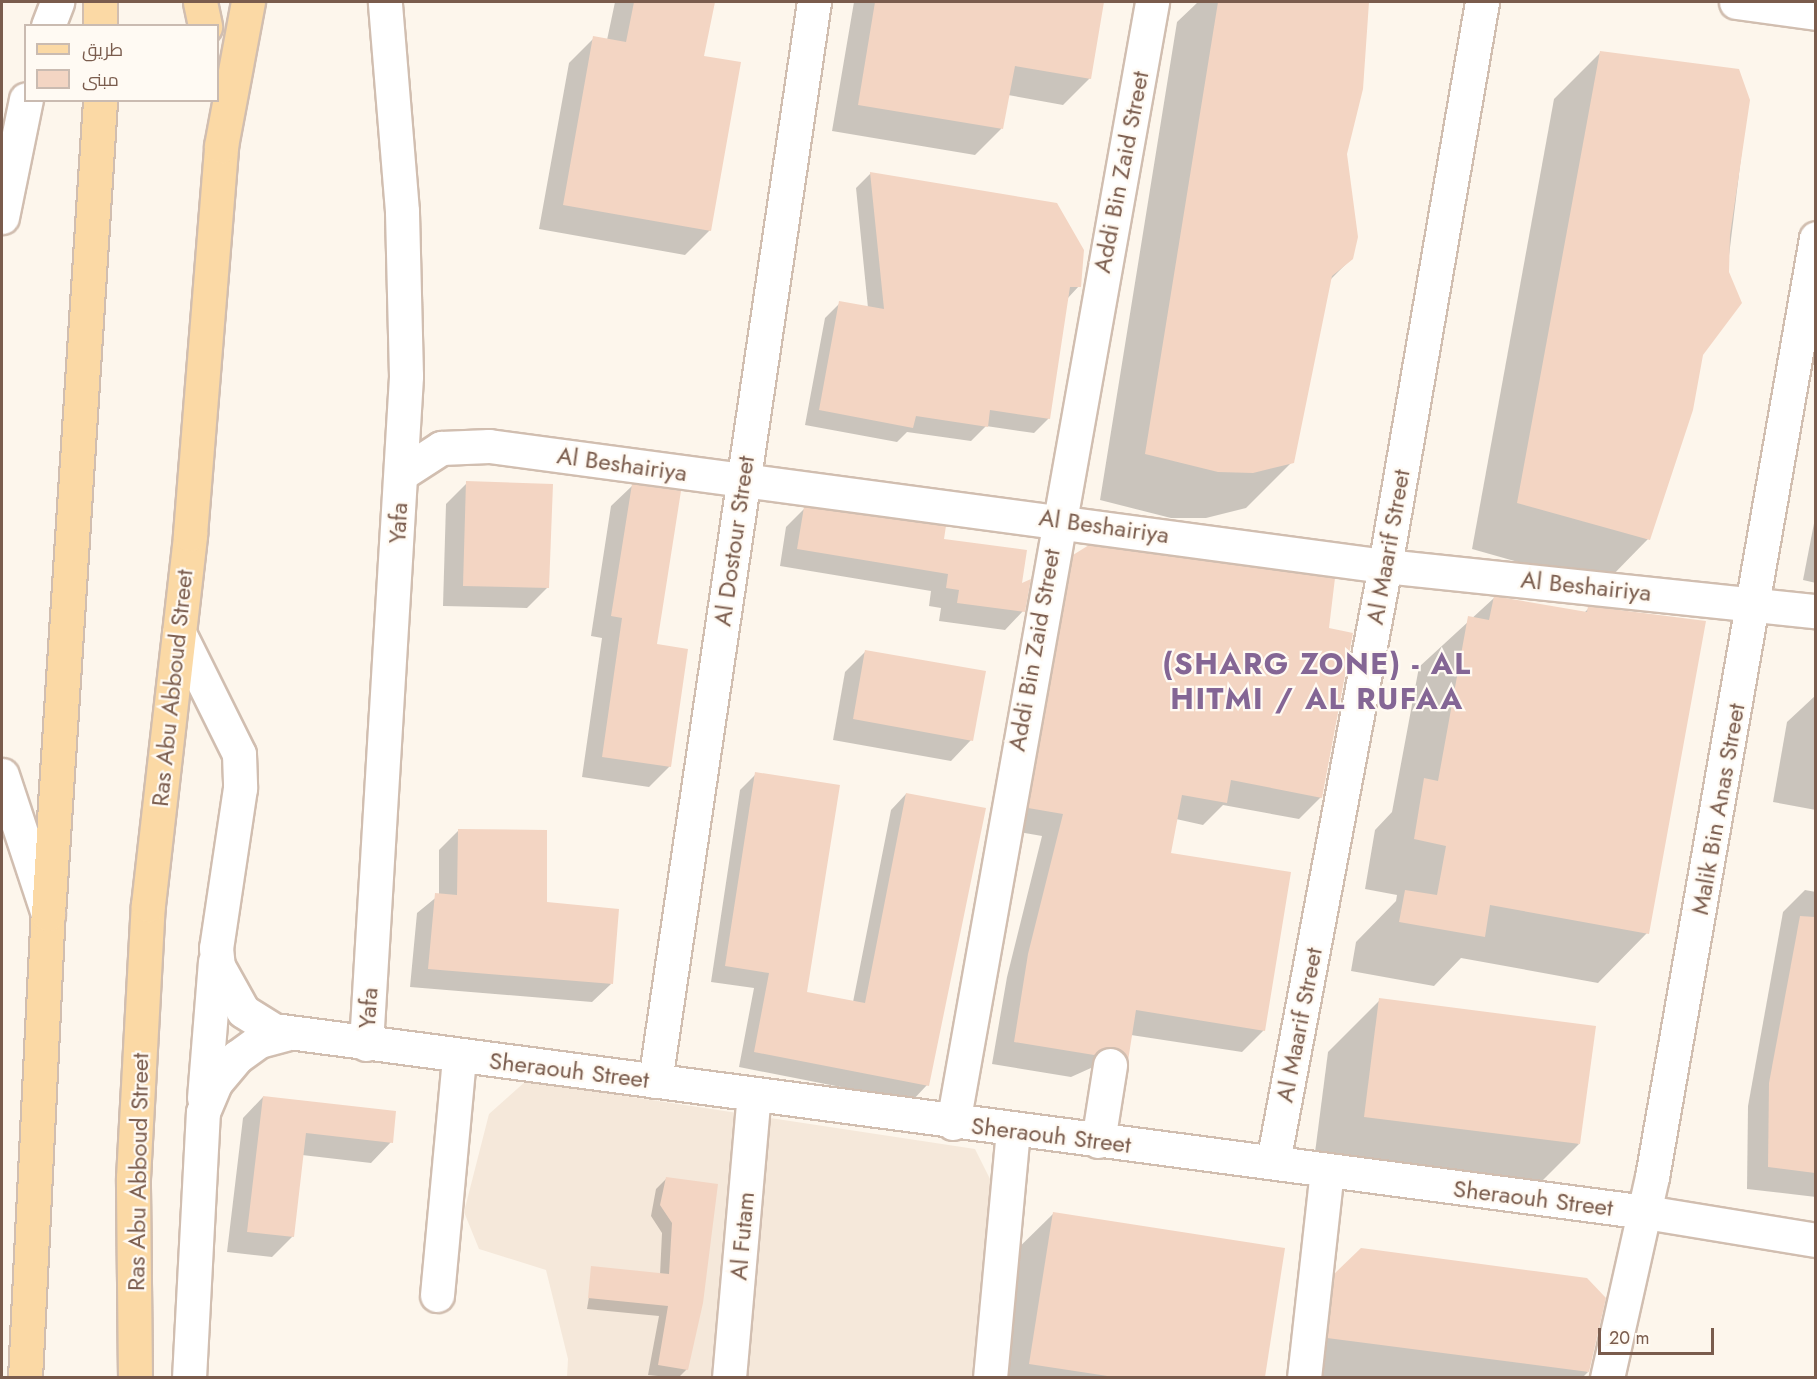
<!DOCTYPE html>
<html>
<head>
<meta charset="utf-8">
<style>
  body { margin:0 }
  #map { position:relative; width:1817px; height:1379px; overflow:hidden; background:#fdf6ec; font-family:Jost,Cairo,sans-serif }
  div>[style] { position:absolute }
  .residential>* { inset:0; background:#f5e8da }
  .shadow>* { inset:0; background:#0003 }
  .building>* { inset:0; background:#f3d5c3 }
  .roads { filter:drop-shadow(2px 0 #d1beb0) drop-shadow(-2px 0 #d1beb0) drop-shadow(0 2px #d1beb0) drop-shadow(0 -2px #d1beb0) }
  .street>* { height:33px; margin:-16.5px; padding:0 16.5px; transform-origin:16.5px; border-radius:16.5px; background:#fff }
  .secondary>* { height:33px; margin:-16.5px; padding:0 16.5px; transform-origin:16.5px; border-radius:16.5px; background:#fff }
  .primary>* { height:33px; margin:-16.5px; padding:0 16.5px; transform-origin:16.5px; border-radius:16.5px; background:#fbd9a5 }
  span { translate:-50% -50%; white-space:nowrap; text-align:center; line-height:1.15; -webkit-text-stroke:4.5px #fffaf3; paint-order:stroke }
  .street-label { font-size:24px; color:#7a5c4d }
  .district-label { font-size:30px; color:#846695; font-weight:700; letter-spacing:1.5px }
  .frame { position:absolute; inset:0; border:3px solid #7a5c4d; pointer-events:none }
  .legend { position:absolute; left:24px; top:24px; width:195px; height:78px; box-sizing:border-box; background:#fffaf3; border:2px solid #cabbb1; margin:0; padding:8px 10px; list-style:none; font-size:18px; color:#7a5c4d }
  .legend li { display:flex; align-items:center; gap:12px; height:30px }
  .legend b { width:30px; border:2px solid #cabbb1 }
  .scale { position:absolute; left:1598px; top:1328px; width:116px; height:27px; box-sizing:border-box; border:3px solid #7a5c4d; border-top:0; padding-left:8px; font-size:18px; line-height:21px; white-space:nowrap; color:#7a5c4d; -webkit-text-stroke:4px #fffaf3; paint-order:stroke }
</style>
</head>
<body>
<div id="map">
  <div class="residential">
    <div style="clip-path:polygon(526px 1081px,975px 1149px,993px 1185px,974px 1377px,567px 1377px,568px 1359px,546px 1270px,479px 1249px,464px 1212px,489px 1114px)"></div>
  </div>
  <div class="shadow">
    <div style="clip-path:polygon(615px 2px,713px 2px,702px 57px,710px 230px,685px 255px,539px 229px,569px 63px,594px 38px,607px 40px)"></div>
    <div style="clip-path:polygon(854px 2px,1103px 2px,1090px 78px,1063px 105px,1008px 95px,1001px 129px,975px 155px,832px 131px)"></div>
    <div style="clip-path:polygon(1198px 2px,1368px 2px,1361px 89px,1345px 154px,1352px 258px,1330px 280px,1292px 462px,1246px 508px,1206px 518px,1171px 518px,1100px 500px,1177px 22px)"></div>
    <div style="clip-path:polygon(1600px 53px,1748px 100px,1727px 272px,1648px 539px,1602px 586px,1472px 549px,1554px 99px)"></div>
    <div style="clip-path:polygon(871px 173px,1079px 286px,1067px 299px,1049px 418px,1034px 433px,986px 426px,971px 441px,907px 432px,897px 442px,805px 425px,825px 318px,840px 303px,868px 308px,856px 188px)"></div>
    <div style="clip-path:polygon(467px 483px,548px 587px,527px 608px,443px 606px,446px 504px)"></div>
    <div style="clip-path:polygon(632px 486px,670px 766px,649px 787px,582px 777px,602px 638px,591px 636px,611px 506px)"></div>
    <div style="clip-path:polygon(804px 509px,942px 540px,1020px 586px,1023px 611px,1005px 630px,939px 621px,941px 608px,929px 606px,931px 591px,780px 566px,786px 527px)"></div>
    <div style="clip-path:polygon(1816px 513px,1816px 583px,1803px 580px)"></div>
    <div style="clip-path:polygon(1074px 556px,1327px 630px,1321px 797px,1299px 819px,1223px 805px,1203px 825px,1176px 819px,1169px 855px,1264px 1030px,1242px 1052px,1131px 1035px,1126px 1060px,1105px 1082px,1091px 1068px,1071px 1077px,992px 1064px,1007px 977px,1042px 836px,1007px 830px,1051px 578px)"></div>
    <div style="clip-path:polygon(1494px 598px,1584px 613px,1589px 608px,1647px 933px,1598px 983px,1461px 958px,1434px 986px,1351px 971px,1356px 942px,1396px 901px,1397px 895px,1365px 889px,1375px 830px,1392px 812px,1419px 667px)"></div>
    <div style="clip-path:polygon(866px 651px,971px 740px,951px 761px,833px 740px,845px 672px)"></div>
    <div style="clip-path:polygon(1816px 695px,1816px 810px,1773px 802px,1787px 722px)"></div>
    <div style="clip-path:polygon(756px 774px,806px 993px,853px 1002px,891px 810px,906px 794px,927px 1085px,912px 1101px,739px 1067px,754px 988px,711px 982px,740px 790px)"></div>
    <div style="clip-path:polygon(458px 831px,545px 904px,611px 984px,592px 1002px,410px 987px,417px 913px,439px 895px,439px 850px)"></div>
    <div style="clip-path:polygon(1805px 890px,1816px 892px,1816px 1197px,1747px 1189px,1748px 1106px,1783px 912px)"></div>
    <div style="clip-path:polygon(1380px 1000px,1579px 1144px,1527px 1196px,1313px 1168px,1328px 1052px)"></div>
    <div style="clip-path:polygon(263px 1097px,391px 1142px,371px 1163px,302px 1155px,293px 1236px,272px 1257px,227px 1252px,243px 1118px)"></div>
    <div style="clip-path:polygon(666px 1179px,716px 1186px,687px 1369px,678px 1378px,648px 1375px,659px 1316px,587px 1309px,592px 1279px,660px 1275px,662px 1233px,651px 1216px,656px 1189px)"></div>
    <div style="clip-path:polygon(1054px 1213px,1284px 1249px,1264px 1378px,984px 1378px,1001px 1265px)"></div>
    <div style="clip-path:polygon(1361px 1249px,1588px 1372px,1582px 1378px,1317px 1378px,1298px 1312px)"></div>
  </div>
  <div class="building">
    <div style="clip-path:polygon(634px 2px,715px 2px,704px 56px,741px 62px,711px 231px,563px 205px,593px 36px,626px 42px)"></div>
    <div style="clip-path:polygon(875px 2px,1104px 2px,1091px 79px,1015px 66px,1003px 129px,858px 105px)"></div>
    <div style="clip-path:polygon(1218px 2px,1369px 2px,1363px 89px,1347px 154px,1358px 237px,1353px 259px,1332px 276px,1294px 463px,1253px 473px,1218px 472px,1145px 454px)"></div>
    <div style="clip-path:polygon(1600px 51px,1739px 69px,1750px 100px,1730px 235px,1729px 272px,1742px 303px,1703px 355px,1693px 410px,1650px 540px,1517px 503px)"></div>
    <div style="clip-path:polygon(870px 172px,1057px 203px,1084px 250px,1081px 287px,1070px 287px,1050px 419px,990px 410px,988px 427px,916px 416px,913px 428px,819px 410px,839px 301px,884px 309px)"></div>
    <div style="clip-path:polygon(466px 481px,553px 484px,549px 588px,463px 586px)"></div>
    <div style="clip-path:polygon(632px 484px,681px 491px,657px 644px,688px 649px,671px 767px,602px 757px,622px 618px,611px 616px)"></div>
    <div style="clip-path:polygon(804px 507px,946px 526px,944px 539px,1027px 550px,1022px 583px,1031px 579px,1025px 612px,957px 603px,959px 590px,946px 588px,948px 574px,797px 549px)"></div>
    <div style="clip-path:polygon(1089px 545px,1335px 578px,1329px 628px,1353px 633px,1322px 798px,1231px 780px,1227px 803px,1182px 795px,1171px 853px,1291px 872px,1265px 1031px,1136px 1010px,1128px 1061px,1113px 1047px,1094px 1055px,1014px 1042px,1028px 954px,1063px 814px,1028px 808px,1073px 555px)"></div>
    <div style="clip-path:polygon(1494px 596px,1587px 612px,1588px 606px,1706px 621px,1649px 934px,1490px 905px,1485px 937px,1399px 922px,1405px 890px,1437px 895px,1446px 846px,1414px 839px,1424px 778px,1438px 781px,1468px 616px,1489px 620px)"></div>
    <div style="clip-path:polygon(865px 650px,986px 671px,973px 741px,853px 719px)"></div>
    <div style="clip-path:polygon(755px 772px,840px 785px,807px 992px,865px 1003px,906px 793px,986px 808px,929px 1086px,754px 1052px,769px 973px,725px 966px)"></div>
    <div style="clip-path:polygon(458px 829px,547px 830px,547px 902px,619px 909px,613px 984px,428px 969px,435px 893px,457px 895px)"></div>
    <div style="clip-path:polygon(1800px 916px,1815px 917px,1815px 1173px,1768px 1167px,1769px 1083px)"></div>
    <div style="clip-path:polygon(1379px 998px,1596px 1026px,1580px 1144px,1364px 1117px)"></div>
    <div style="clip-path:polygon(263px 1096px,396px 1111px,393px 1143px,306px 1133px,294px 1237px,247px 1232px)"></div>
    <div style="clip-path:polygon(666px 1177px,718px 1184px,703px 1303px,688px 1370px,658px 1365px,668px 1306px,588px 1298px,591px 1266px,669px 1274px,672px 1223px,660px 1205px)"></div>
    <div style="clip-path:polygon(1053px 1212px,1285px 1248px,1265px 1377px,1114px 1377px,1029px 1364px)"></div>
    <div style="clip-path:polygon(1361px 1248px,1587px 1278px,1606px 1298px,1589px 1372px,1327px 1338px,1334px 1274px)"></div>
  </div>
  <div class="roads">
    <div class="street">
      <div style="left:1736px;top:2px;width:81px;rotate:7.8deg"></div>
      <div style="left:48px;top:26px;width:26px;rotate:-69deg"></div>
      <div style="left:2px;top:217px;width:120px;rotate:-78.5deg"></div>
      <div style="left:401px;top:474px;width:48px;rotate:-33deg"></div>
      <div style="left:441px;top:448px;width:48px;rotate:-2.4deg"></div>
      <div style="left:489px;top:446px;width:904px;rotate:7.63deg"></div>
      <div style="left:1385px;top:566px;width:433px;rotate:6deg"></div>
      <div style="left:2px;top:775px;width:146px;rotate:71.7deg"></div>
      <div style="left:366px;top:1044px;width:669px;rotate:-86.57deg"></div>
      <div style="left:406px;top:376px;width:165px;rotate:-91.4deg"></div>
      <div style="left:402px;top:211px;width:210px;rotate:-94.7deg"></div>
      <div style="left:655px;top:1081px;width:1091px;rotate:-81.62deg"></div>
      <div style="left:953px;top:1123px;width:1139px;rotate:-79.93deg"></div>
      <div style="left:1098px;top:1141px;width:77px;rotate:-81deg"></div>
      <div style="left:1273px;top:1162px;width:606px;rotate:-79.36deg"></div>
      <div style="left:1385px;top:566px;width:572px;rotate:-80.24deg"></div>
      <div style="left:437px;top:1295px;width:240px;rotate:-84.7deg"></div>
      <div style="left:729px;top:1378px;width:284px;rotate:-85deg"></div>
      <div style="left:990px;top:1378px;width:247px;rotate:-84.7deg"></div>
      <div style="left:1304px;top:1378px;width:208px;rotate:-83.7deg"></div>
      <div style="left:1607px;top:1378px;width:206px;rotate:-77.4deg"></div>
      <div style="left:1652px;top:1177px;width:953px;rotate:-80.09deg"></div>
    </div>
    <div class="secondary">
      <div style="left:179px;top:633px;width:135px;rotate:63.6deg"></div>
      <div style="left:239px;top:754px;width:34px;rotate:88deg"></div>
      <div style="left:240px;top:788px;width:162px;rotate:98.5deg"></div>
      <div style="left:216px;top:948px;width:18px;rotate:84deg"></div>
      <div style="left:218px;top:966px;width:51px;rotate:60.9deg"></div>
      <div style="left:243px;top:1011px;width:36px;rotate:32deg"></div>
      <div style="left:274px;top:1030px;width:1383px;rotate:7.56deg"></div>
      <div style="left:1645px;top:1212px;width:173px;rotate:9.3deg"></div>
      <div style="left:204px;top:1098px;width:137px;rotate:-85.4deg"></div>
      <div style="left:189px;top:1378px;width:266px;rotate:-87deg"></div>
      <div style="left:203px;top:1112px;width:33px;rotate:-67deg"></div>
      <div style="left:216px;top:1082px;width:33px;rotate:-50deg"></div>
      <div style="left:237px;top:1057px;width:27px;rotate:-36deg"></div>
      <div style="left:259px;top:1041px;width:28px;rotate:-15deg"></div>
    </div>
    <div class="primary">
      <div style="left:200px;top:2px;width:25px;rotate:78deg"></div>
      <div style="left:100px;top:26px;width:24px;rotate:-90deg"></div>
      <div style="left:25px;top:1378px;width:465px;rotate:-87.2deg"></div>
      <div style="left:48px;top:914px;width:816px;rotate:-86.34deg"></div>
      <div style="left:135px;top:1378px;width:200px;rotate:-90.6deg"></div>
      <div style="left:133px;top:1178px;width:273px;rotate:-86.9deg"></div>
      <div style="left:148px;top:905px;width:373px;rotate:-83.5deg"></div>
      <div style="left:190px;top:534px;width:389px;rotate:-85.4deg"></div>
      <div style="left:221px;top:146px;width:147px;rotate:-79.4deg"></div>
    </div>
  </div>
  <div class="street-label">
    <span style="left:1121px;top:172px;rotate:-79deg">Addi Bin Zaid Street</span>
    <span style="left:622px;top:464px;rotate:8deg">Al Beshairiya</span>
    <span style="left:398px;top:523px;rotate:-87deg">Yafa</span>
    <span style="left:1104px;top:526px;rotate:8deg">Al Beshairiya</span>
    <span style="left:734px;top:541px;rotate:-82deg">Al Dostour Street</span>
    <span style="left:1388px;top:547px;rotate:-80deg">Al Maarif Street</span>
    <span style="left:1586px;top:586px;rotate:6deg">Al Beshairiya</span>
    <span style="left:1034px;top:650px;rotate:-80deg">Addi Bin Zaid Street</span>
    <span style="left:172px;top:688px;rotate:-84deg">Ras Abu Abboud Street</span>
    <span style="left:1718px;top:809px;rotate:-80deg">Malik Bin Anas Street</span>
    <span style="left:368px;top:1008px;rotate:-86deg">Yafa</span>
    <span style="left:1299px;top:1025px;rotate:-79deg">Al Maarif Street</span>
    <span style="left:569px;top:1070px;rotate:7deg">Sheraouh Street</span>
    <span style="left:1051px;top:1135px;rotate:7deg">Sheraouh Street</span>
    <span style="left:138px;top:1172px;rotate:-89deg">Ras Abu Abboud Street</span>
    <span style="left:1533px;top:1198px;rotate:7deg">Sheraouh Street</span>
    <span style="left:742px;top:1236px;rotate:-85deg">Al Futam</span>
  </div>
  <div class="district-label">
    <span style="left:1317px;top:681px">(SHARG ZONE) - AL<br>HITMI / AL RUFAA</span>
  </div>
  <div class="frame"></div>
  <ul class="legend">
  <li><b style="height:8px;background:#fbd9a5"></b>طريق</li>
  <li><b style="height:16px;background:#f3d5c3"></b>مبنى</li>
  </ul>
  <div class="scale">20 m</div>
</div>
</body>
</html>
